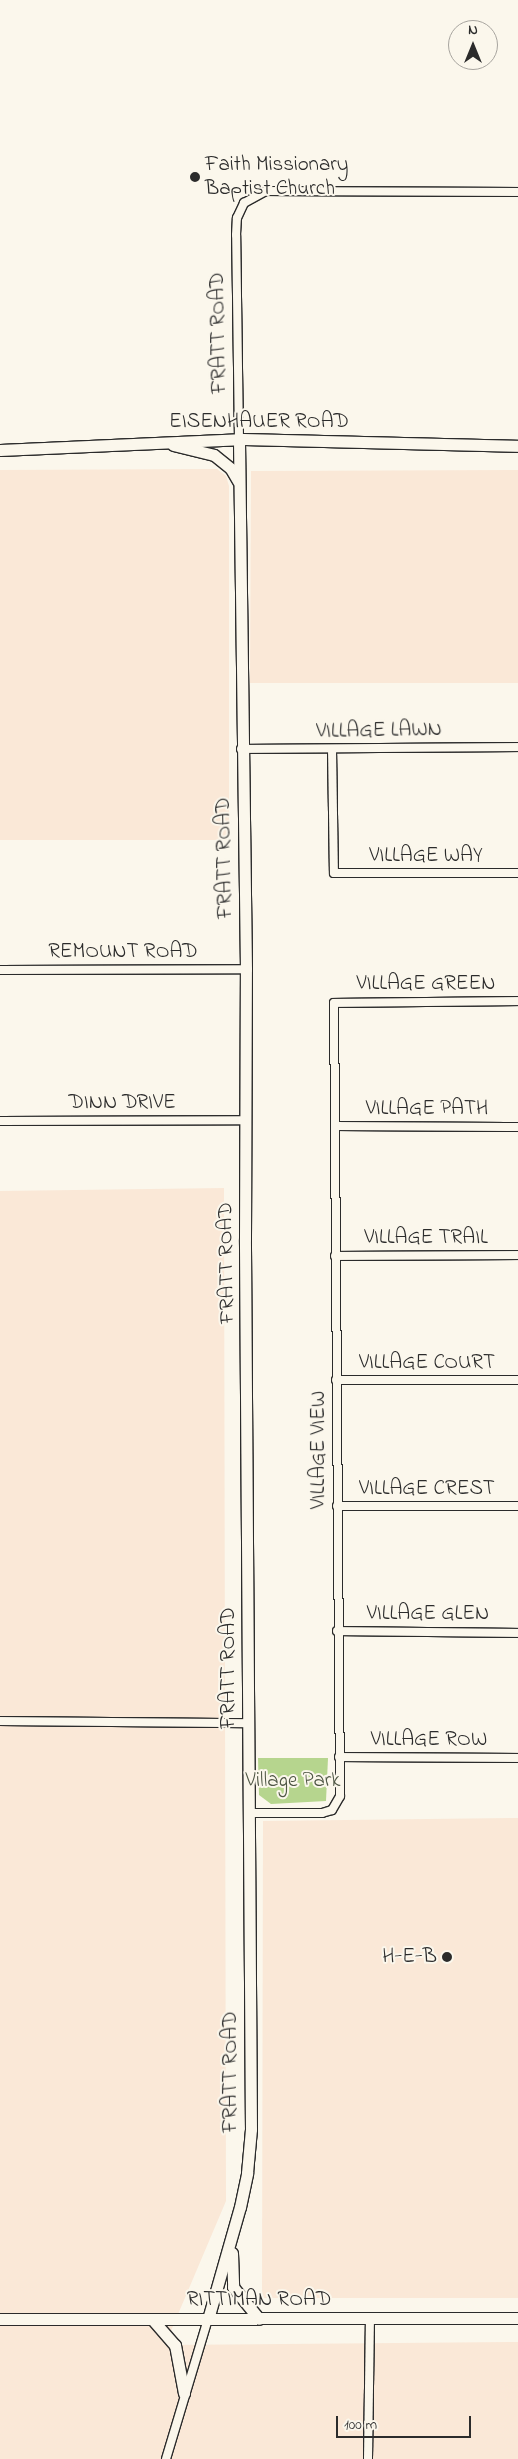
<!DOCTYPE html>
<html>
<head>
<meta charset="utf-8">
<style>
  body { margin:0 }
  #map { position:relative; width:518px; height:2459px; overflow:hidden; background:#fbf7ec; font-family:"Indie Flower",sans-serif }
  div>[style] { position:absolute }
  .built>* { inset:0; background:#fae8d7 }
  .green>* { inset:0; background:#b6d58e }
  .roads { filter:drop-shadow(1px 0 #2b2b2b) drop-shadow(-1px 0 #2b2b2b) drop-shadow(0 1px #2b2b2b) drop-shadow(0 -1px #2b2b2b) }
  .street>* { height:8px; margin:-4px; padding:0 4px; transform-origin:4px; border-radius:4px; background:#fbf7ec }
  .secondary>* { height:11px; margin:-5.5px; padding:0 5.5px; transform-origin:5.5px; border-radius:5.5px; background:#fbf7ec }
  .dots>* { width:14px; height:14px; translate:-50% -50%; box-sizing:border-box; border:2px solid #fbf7ec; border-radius:50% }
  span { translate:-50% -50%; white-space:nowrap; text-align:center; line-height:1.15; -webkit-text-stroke:4px #fbf7ec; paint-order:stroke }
  .poi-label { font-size:21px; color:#2b2b2b }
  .left { translate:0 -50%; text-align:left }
  .right { translate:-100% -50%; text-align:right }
  .street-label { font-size:21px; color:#2b2b2b }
  .park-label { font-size:21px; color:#4e5644 }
  .north { position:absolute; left:448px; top:20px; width:50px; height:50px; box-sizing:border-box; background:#fbf7ec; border:1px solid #a8a59f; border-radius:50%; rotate:0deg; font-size:14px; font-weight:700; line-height:20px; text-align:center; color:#2b2b2b }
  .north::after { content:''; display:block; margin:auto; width:18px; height:22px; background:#2b2b2b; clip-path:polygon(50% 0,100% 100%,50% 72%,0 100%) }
  .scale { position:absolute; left:336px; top:2416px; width:135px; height:22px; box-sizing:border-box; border:2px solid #2b2b2b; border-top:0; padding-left:6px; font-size:15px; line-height:18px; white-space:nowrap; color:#2b2b2b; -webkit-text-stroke:4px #fbf7ec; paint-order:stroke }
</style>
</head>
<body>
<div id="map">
  <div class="built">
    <div style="clip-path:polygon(217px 469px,226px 476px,229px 486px,229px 840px,0 840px,0 470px)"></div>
    <div style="clip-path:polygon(518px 470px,518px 683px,250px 683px,251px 471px)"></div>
    <div style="clip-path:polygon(224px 1188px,226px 2201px,165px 2345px,518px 2342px,518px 2459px,0 2459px,0 1191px)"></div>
    <div style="clip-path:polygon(518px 1818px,518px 2298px,262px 2298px,263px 1821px)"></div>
  </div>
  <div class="green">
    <div style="clip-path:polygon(258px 1758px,328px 1758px,326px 1801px,271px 1804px,259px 1795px)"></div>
  </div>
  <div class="roads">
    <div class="street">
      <div style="left:239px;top:439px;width:204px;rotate:-90.8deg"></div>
      <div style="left:236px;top:235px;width:17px;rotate:-87deg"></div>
      <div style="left:237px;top:218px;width:17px;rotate:-65deg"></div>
      <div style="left:244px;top:203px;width:25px;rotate:-29deg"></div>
      <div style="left:266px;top:191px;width:252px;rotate:0.2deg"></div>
      <div style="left:241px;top:749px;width:277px;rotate:-0.4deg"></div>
      <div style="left:332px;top:749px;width:124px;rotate:89.1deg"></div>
      <div style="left:334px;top:873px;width:184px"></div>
      <div style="left:0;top:970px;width:246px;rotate:-0.2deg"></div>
      <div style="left:0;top:1121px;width:245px;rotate:-0.2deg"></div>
      <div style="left:335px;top:1126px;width:183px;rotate:0.3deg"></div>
      <div style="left:335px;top:1256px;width:183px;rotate:-0.3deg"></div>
      <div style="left:336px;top:1380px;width:182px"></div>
      <div style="left:337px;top:1506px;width:181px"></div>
      <div style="left:337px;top:1631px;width:181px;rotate:0.6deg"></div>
      <div style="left:0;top:1721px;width:248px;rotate:0.5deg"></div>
      <div style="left:339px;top:1757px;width:179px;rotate:0.3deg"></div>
      <div style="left:249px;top:1813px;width:73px"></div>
      <div style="left:322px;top:1813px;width:10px;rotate:-17deg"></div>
      <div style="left:332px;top:1810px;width:16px;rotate:-60deg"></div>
      <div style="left:340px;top:1796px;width:793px;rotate:-90.43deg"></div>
      <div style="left:334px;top:1003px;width:184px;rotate:-0.6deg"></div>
      <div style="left:166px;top:2459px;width:146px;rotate:-73.3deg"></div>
      <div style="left:368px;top:2459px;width:141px;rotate:-89.2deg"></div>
    </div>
    <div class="secondary">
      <div style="left:173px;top:445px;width:42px;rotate:13.7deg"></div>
      <div style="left:214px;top:455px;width:22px;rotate:39deg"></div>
      <div style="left:231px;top:469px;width:14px;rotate:60deg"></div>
      <div style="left:0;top:450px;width:239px;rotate:-2.6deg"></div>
      <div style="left:239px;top:439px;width:279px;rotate:1.4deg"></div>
      <div style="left:232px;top:2253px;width:34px;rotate:88deg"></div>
      <div style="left:233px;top:2287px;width:41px;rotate:50.9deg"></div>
      <div style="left:0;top:2319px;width:518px;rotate:-0.11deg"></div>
      <div style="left:152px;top:2319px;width:35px;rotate:49deg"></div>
      <div style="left:175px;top:2345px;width:49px;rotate:79.4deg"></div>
      <div style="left:208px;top:2319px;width:116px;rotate:-74.1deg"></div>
      <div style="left:240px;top:2207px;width:35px;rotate:-78deg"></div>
      <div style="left:247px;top:2173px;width:44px;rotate:-84.8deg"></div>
      <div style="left:251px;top:2129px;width:890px;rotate:-90.39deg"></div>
      <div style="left:245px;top:1239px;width:270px;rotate:-89.8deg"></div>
      <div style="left:246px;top:969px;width:530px;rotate:-90.76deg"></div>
    </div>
  </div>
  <div class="dots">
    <div style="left:195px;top:177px;background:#2b2b2b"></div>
    <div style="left:447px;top:1957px;background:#2b2b2b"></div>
  </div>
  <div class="poi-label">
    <span class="left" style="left:205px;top:177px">Faith Missionary<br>Baptist Church</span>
    <span class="right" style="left:437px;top:1957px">H-E-B</span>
  </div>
  <div class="street-label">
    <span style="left:219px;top:333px;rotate:-91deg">FRATT ROAD</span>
    <span style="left:259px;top:422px">EISENHAUER ROAD</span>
    <span style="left:379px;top:731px;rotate:-1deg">VILLAGE LAWN</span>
    <span style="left:426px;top:856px">VILLAGE WAY</span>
    <span style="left:225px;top:858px;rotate:-91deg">FRATT ROAD</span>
    <span style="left:123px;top:952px">REMOUNT ROAD</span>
    <span style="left:426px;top:984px">VILLAGE GREEN</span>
    <span style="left:122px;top:1103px">DINN DRIVE</span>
    <span style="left:427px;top:1109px">VILLAGE PATH</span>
    <span style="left:426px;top:1238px">VILLAGE TRAIL</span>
    <span style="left:227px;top:1263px;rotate:-91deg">FRATT ROAD</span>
    <span style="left:427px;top:1363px">VILLAGE COURT</span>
    <span style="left:319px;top:1450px;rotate:-90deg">VILLAGE VIEW</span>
    <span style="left:427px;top:1489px">VILLAGE CREST</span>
    <span style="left:428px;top:1614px">VILLAGE GLEN</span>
    <span style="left:229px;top:1668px;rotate:-90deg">FRATT ROAD</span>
    <span style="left:429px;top:1740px">VILLAGE ROW</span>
    <span style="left:231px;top:2072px;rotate:-90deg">FRATT ROAD</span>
    <span style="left:259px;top:2300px">RITTIMAN ROAD</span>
  </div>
  <div class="park-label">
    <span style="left:293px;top:1781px">Village Park</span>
  </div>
  <div class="north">N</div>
  <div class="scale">100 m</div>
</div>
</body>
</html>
